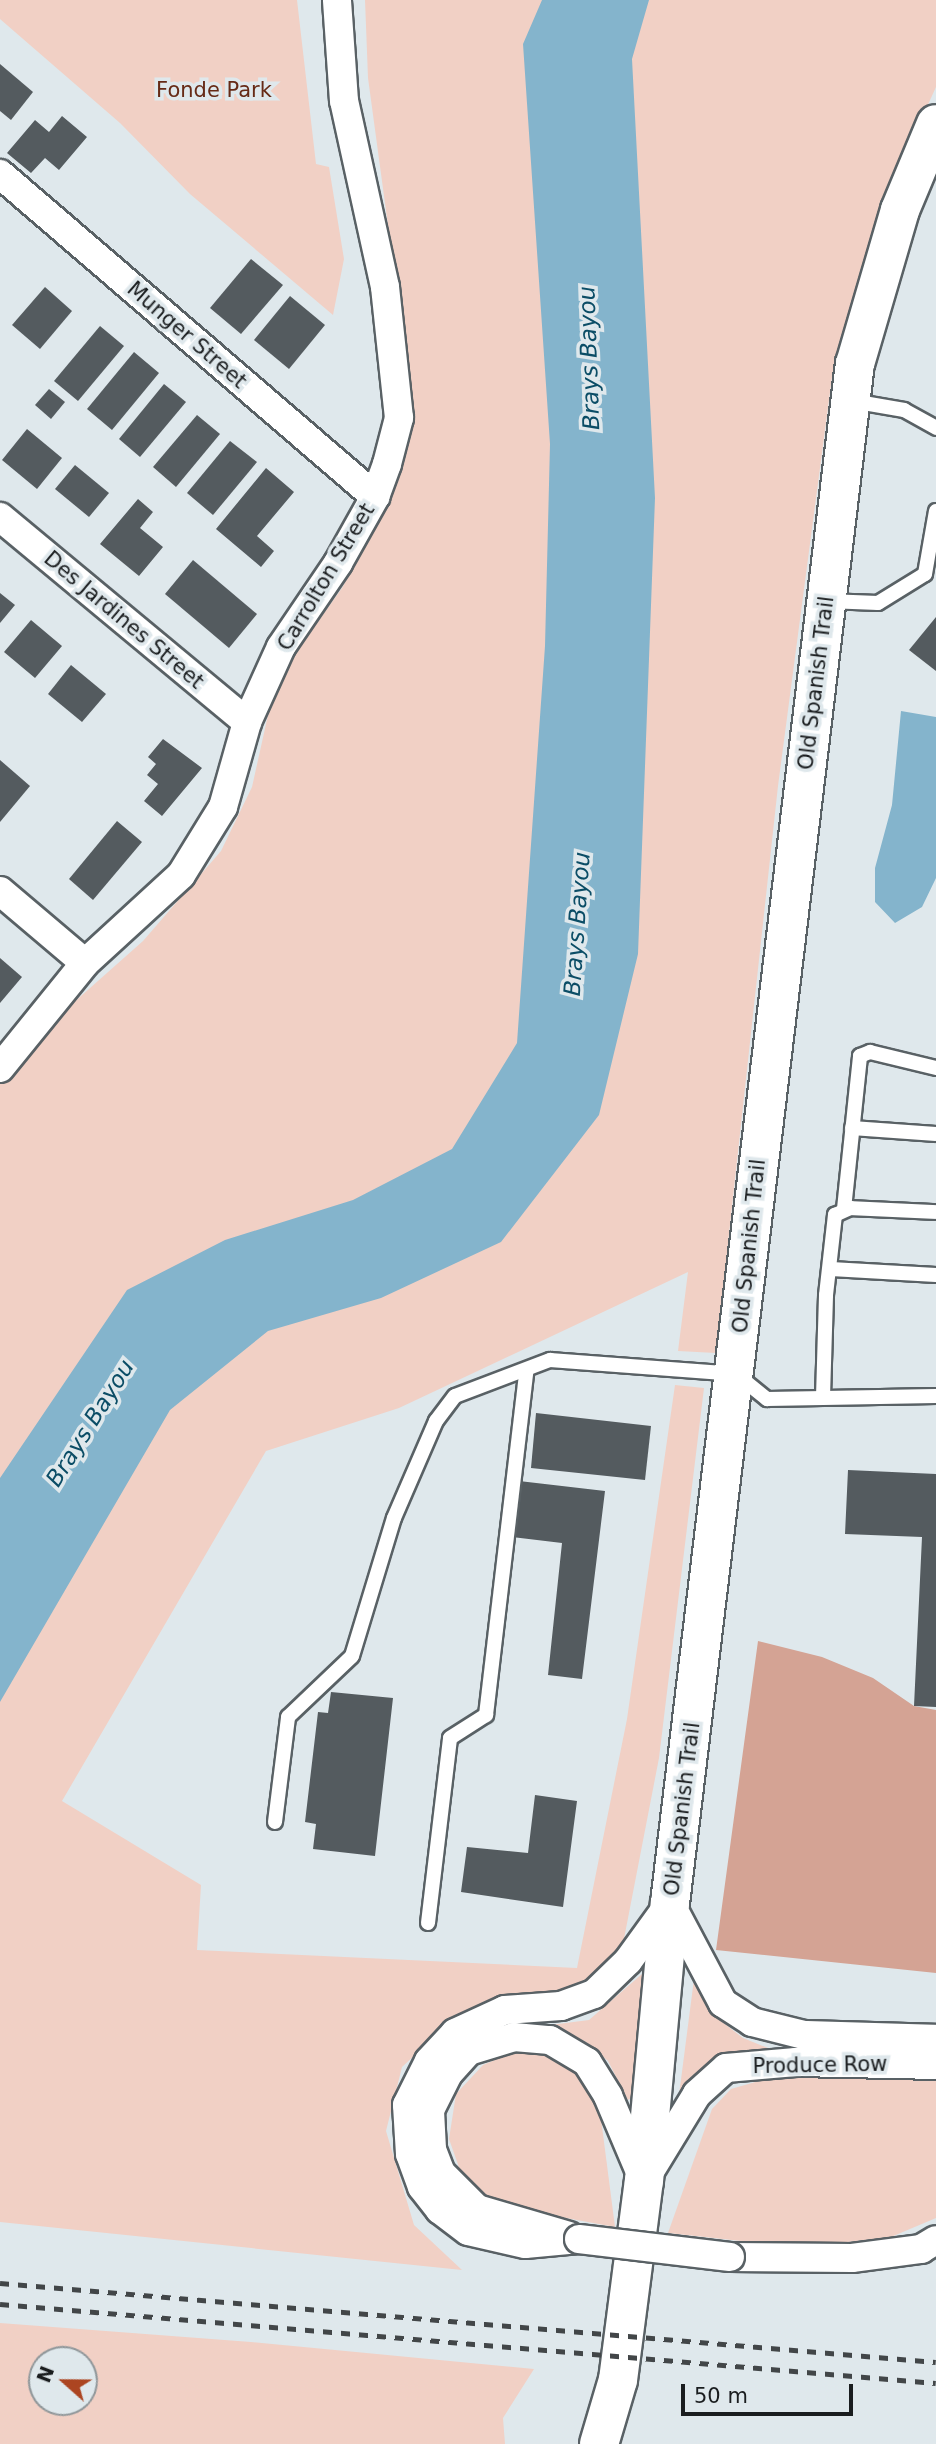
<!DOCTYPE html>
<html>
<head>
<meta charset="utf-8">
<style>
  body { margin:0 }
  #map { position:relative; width:936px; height:2444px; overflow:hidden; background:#dfe8ec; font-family:"DejaVu Sans",sans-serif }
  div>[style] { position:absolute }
  .green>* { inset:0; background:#f1d0c5 }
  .forest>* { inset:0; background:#d4a394 }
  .water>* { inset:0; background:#84b4cc }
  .building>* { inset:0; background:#545b5f }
  .roads { filter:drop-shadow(2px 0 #596165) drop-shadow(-2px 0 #596165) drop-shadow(0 2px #596165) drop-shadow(0 -2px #596165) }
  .lane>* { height:14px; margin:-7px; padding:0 7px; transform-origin:7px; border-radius:7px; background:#fff }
  .street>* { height:28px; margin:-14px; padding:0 14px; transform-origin:14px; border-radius:14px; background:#fff }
  .primary>* { height:38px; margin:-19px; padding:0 19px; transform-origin:19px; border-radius:19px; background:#fff }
  .rail>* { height:5px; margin-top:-2.5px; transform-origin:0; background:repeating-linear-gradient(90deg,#424648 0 9px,transparent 0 18px) }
  .bridges { filter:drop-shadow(2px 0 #596165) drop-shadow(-2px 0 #596165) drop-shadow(0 2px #596165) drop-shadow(0 -2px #596165) }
  .street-bridge>* { height:28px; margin:-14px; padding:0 14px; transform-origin:14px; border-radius:14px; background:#fff }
  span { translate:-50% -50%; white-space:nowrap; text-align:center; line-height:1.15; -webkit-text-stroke:7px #dfe8ec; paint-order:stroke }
  .park-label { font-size:21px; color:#662a16 }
  .street-label { font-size:21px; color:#1a1d1f }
  .water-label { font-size:23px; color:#0b4d66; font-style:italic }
  .north { position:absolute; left:28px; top:2346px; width:70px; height:70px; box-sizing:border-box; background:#dfe8ec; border:2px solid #90979a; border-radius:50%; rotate:291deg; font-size:19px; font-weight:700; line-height:28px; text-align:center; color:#1a1d1f }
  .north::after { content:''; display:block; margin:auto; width:24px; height:32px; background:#ac4521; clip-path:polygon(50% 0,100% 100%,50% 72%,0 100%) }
  .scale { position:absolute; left:681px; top:2384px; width:172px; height:32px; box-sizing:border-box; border:4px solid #1a1d1f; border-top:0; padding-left:9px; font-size:21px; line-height:24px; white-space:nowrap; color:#1a1d1f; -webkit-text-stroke:5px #dfe8ec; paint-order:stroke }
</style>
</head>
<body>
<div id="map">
  <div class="green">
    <div style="clip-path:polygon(0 0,297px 0,316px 164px,329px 167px,344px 259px,333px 315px,190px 194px,120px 123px,0 19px)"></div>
    <div style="clip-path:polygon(365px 0,936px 0,936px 87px,879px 212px,832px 377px,778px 786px,716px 1353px,678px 1351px,688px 1272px,399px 1408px,266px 1451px,62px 1801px,201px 1885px,197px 1950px,577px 1968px,627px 1719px,675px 1385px,704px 1388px,659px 1758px,623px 1944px,605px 1978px,553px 2002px,498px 1997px,444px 2028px,402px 2067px,386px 2131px,414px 2225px,462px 2270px,0 2222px,0 1048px,63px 1012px,143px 941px,221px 851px,252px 787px,268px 715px,294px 655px,342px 588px,379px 521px,396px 478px,406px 358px,368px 78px)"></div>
    <div style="clip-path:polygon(642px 1974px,648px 1975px,633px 2097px,628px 2100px,608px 2061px,586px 2042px,550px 2025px,589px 2020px)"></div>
    <div style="clip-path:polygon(694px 1979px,717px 2018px,743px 2038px,768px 2048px,731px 2054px,684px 2098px,679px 2095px)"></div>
    <div style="clip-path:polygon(518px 2050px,554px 2055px,583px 2073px,600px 2111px,615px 2227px,528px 2211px,487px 2198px,461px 2173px,449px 2139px,456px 2094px,483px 2065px)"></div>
    <div style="clip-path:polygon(779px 2075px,936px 2079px,936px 2218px,891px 2237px,839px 2243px,768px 2244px,668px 2233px,712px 2109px,731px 2089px)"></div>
    <div style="clip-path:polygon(evenodd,0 2323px,251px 2342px,534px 2369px,503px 2418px,505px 2444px,0 2444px,0 2323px,42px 2360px,84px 2360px,84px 2402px,42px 2402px,42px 2360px)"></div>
  </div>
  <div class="forest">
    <div style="clip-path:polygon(758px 1641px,822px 1657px,873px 1678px,914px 1706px,936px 1710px,936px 1973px,716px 1950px)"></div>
  </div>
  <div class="water">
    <div style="clip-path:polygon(542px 0,649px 0,632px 59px,655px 498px,638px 954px,599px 1115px,501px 1242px,381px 1298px,268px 1331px,170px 1410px,0 1702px,0 1478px,127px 1290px,225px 1240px,353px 1200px,452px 1149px,517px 1043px,545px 646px,550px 444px,523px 44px)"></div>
    <div style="clip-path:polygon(901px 711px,936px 717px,936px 878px,922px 907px,895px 923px,875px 902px,875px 868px,892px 805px)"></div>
  </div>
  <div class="building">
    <div style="clip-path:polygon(0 64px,33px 92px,11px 120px,0 111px)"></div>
    <div style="clip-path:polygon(62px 116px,87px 137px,59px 170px,45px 158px,31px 173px,7px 153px,35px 120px,49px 132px)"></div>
    <div style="clip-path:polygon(251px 259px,283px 285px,241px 334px,210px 308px)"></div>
    <div style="clip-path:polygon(45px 287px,72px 311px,40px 349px,12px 325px)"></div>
    <div style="clip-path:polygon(290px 296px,325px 325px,289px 369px,254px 340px)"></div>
    <div style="clip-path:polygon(100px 326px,124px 346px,78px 401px,54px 381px)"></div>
    <div style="clip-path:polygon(134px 352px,159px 373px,112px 430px,87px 409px)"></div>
    <div style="clip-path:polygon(164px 384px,186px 402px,140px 457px,119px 439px)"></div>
    <div style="clip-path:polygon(49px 389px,65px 402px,51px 419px,35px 405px)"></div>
    <div style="clip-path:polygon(197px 415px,220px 434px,176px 487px,153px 467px)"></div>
    <div style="clip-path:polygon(27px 429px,62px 458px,37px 489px,2px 460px)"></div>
    <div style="clip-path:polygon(230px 441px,257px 462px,213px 515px,187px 493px)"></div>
    <div style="clip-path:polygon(75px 465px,109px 493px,89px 517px,55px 489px)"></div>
    <div style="clip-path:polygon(266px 468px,294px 492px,257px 536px,274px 551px,261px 567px,216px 529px)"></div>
    <div style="clip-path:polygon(138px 499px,153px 512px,140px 528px,163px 547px,139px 576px,100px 544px)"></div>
    <div style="clip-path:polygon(193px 560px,257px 614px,229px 648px,165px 594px)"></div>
    <div style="clip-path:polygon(0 593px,15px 605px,0 623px)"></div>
    <div style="clip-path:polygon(936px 617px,936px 671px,909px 650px)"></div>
    <div style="clip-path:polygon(31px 620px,62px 646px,35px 678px,4px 652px)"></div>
    <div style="clip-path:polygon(71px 665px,106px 694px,82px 722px,48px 694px)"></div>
    <div style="clip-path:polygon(163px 739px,202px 768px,162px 816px,144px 801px,158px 784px,147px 775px,156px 764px,148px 757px)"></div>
    <div style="clip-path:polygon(0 760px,30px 786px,0 822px)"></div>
    <div style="clip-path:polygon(117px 821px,142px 842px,93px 900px,69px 879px)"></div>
    <div style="clip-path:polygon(0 958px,22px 977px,0 1003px)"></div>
    <div style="clip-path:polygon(536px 1413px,651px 1426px,645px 1480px,531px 1468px)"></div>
    <div style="clip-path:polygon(848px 1470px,936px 1474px,936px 1707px,914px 1706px,922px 1537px,845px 1534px)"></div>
    <div style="clip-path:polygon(519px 1481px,605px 1491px,582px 1679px,548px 1675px,562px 1543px,512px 1537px)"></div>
    <div style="clip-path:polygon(331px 1692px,393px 1698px,375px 1856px,313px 1849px,316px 1824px,305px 1822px,318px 1712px,328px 1713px)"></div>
    <div style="clip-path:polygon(535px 1795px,577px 1801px,563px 1907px,461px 1892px,467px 1847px,528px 1853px)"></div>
  </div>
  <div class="roads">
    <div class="lane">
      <div style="left:852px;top:401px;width:53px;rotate:9.8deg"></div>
      <div style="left:904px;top:410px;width:37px;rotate:29deg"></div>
      <div style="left:827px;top:601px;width:51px;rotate:2.2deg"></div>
      <div style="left:878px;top:603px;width:55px;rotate:-31.7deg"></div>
      <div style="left:925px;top:574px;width:64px;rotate:-80.1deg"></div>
      <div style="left:852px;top:1128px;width:84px;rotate:4.1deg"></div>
      <div style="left:844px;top:1209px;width:154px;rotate:-84deg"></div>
      <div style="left:860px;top:1056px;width:11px;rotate:-22deg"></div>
      <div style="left:870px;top:1052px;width:68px;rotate:13.6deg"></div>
      <div style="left:831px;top:1269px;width:105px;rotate:3.3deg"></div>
      <div style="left:823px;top:1397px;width:102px;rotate:-88.3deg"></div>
      <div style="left:826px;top:1295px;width:81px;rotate:-83.6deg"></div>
      <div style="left:835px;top:1215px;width:17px;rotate:-25deg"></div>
      <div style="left:850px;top:1208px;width:86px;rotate:2.7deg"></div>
      <div style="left:275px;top:1822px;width:106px;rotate:-82.9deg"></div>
      <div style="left:288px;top:1717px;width:88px;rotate:-43.6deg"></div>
      <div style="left:352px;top:1656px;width:144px;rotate:-73.1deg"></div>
      <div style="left:394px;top:1518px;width:106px;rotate:-66.6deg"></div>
      <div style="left:436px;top:1421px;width:31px;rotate:-53deg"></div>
      <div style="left:455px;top:1396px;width:102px;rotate:-20.8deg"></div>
      <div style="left:550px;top:1360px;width:187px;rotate:4.3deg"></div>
      <div style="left:736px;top:1374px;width:40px;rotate:39deg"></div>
      <div style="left:767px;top:1399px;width:169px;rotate:-1deg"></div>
      <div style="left:428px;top:1923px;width:186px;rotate:-83.2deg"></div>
      <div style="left:450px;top:1738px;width:43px;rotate:-32.6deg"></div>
      <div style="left:486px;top:1715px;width:345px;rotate:-83.3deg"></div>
    </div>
    <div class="street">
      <div style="left:0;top:174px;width:495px;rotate:40.7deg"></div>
      <div style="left:0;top:517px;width:321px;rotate:39.7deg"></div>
      <div style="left:0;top:891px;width:111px;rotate:40.3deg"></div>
      <div style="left:0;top:1068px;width:135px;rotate:-51deg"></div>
      <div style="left:85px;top:963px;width:130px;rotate:-42.5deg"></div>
      <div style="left:181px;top:875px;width:80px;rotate:-58.3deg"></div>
      <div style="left:223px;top:807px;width:88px;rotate:-74.2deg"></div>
      <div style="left:247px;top:722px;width:82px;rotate:-65.6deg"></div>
      <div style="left:281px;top:647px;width:102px;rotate:-55.8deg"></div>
      <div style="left:338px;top:563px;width:76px;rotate:-60.7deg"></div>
      <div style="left:375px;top:497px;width:35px;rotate:-70deg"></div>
      <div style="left:387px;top:464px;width:48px;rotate:-75.4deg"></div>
      <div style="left:399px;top:418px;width:132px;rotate:-96.1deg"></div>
      <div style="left:385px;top:287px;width:190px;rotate:-102.4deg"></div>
      <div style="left:344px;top:101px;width:101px;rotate:-94deg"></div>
      <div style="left:647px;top:2176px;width:96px;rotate:-58.6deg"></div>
      <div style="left:697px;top:2094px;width:39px;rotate:-42deg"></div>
      <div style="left:726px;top:2068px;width:70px;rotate:-4.9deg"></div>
      <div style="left:796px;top:2062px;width:140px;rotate:1.2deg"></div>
      <div style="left:569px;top:2236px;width:96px;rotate:-163.6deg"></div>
      <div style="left:477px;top:2209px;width:51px;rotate:-135deg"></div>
      <div style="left:441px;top:2173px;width:26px;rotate:-111deg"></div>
      <div style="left:432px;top:2149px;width:39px;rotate:-93deg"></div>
      <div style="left:430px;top:2110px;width:40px;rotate:-63.4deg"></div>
      <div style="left:448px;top:2074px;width:31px;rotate:-48deg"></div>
      <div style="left:469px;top:2051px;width:47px;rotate:-17.3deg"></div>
      <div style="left:514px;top:2037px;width:36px;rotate:5deg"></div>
      <div style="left:550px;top:2040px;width:43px;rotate:30.7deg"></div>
      <div style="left:587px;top:2062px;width:40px;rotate:58deg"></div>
      <div style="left:608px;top:2096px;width:90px;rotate:67.1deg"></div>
      <div style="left:579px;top:2239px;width:54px;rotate:174.7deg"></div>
      <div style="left:525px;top:2244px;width:58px;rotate:-167.2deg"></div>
      <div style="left:468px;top:2231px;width:35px;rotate:-143deg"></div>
      <div style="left:440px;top:2210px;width:29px;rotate:-128deg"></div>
      <div style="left:422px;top:2187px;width:35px;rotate:-110deg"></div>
      <div style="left:410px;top:2154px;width:49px;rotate:-93.5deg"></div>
      <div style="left:407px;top:2105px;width:49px;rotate:-63.4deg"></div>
      <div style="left:429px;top:2061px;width:38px;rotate:-47deg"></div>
      <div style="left:455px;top:2033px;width:55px;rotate:-24.7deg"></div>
      <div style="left:505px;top:2010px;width:56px;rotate:-4.1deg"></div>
      <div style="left:561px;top:2006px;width:35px;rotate:-20deg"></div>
      <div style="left:594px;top:1994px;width:47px;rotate:-44.1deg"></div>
      <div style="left:628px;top:1961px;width:72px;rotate:-54.1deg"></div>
      <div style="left:670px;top:1903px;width:113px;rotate:62.1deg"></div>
      <div style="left:723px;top:2003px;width:35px;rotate:33deg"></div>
      <div style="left:752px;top:2022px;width:54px;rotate:14deg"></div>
      <div style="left:804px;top:2035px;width:132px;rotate:1.7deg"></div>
      <div style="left:730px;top:2257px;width:122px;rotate:0.5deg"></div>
      <div style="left:852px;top:2258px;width:70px;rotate:-7.4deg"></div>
      <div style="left:921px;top:2249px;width:17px;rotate:-31deg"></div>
    </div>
    <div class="primary">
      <div style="left:599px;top:2444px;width:67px;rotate:-73.5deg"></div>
      <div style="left:618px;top:2380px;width:201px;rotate:-82.6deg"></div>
      <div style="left:644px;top:2181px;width:279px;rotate:-84.7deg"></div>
      <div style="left:670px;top:1903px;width:1550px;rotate:-83.15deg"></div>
      <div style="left:855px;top:364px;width:160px;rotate:-73.7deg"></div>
      <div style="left:900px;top:210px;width:93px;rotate:-67.3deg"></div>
    </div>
  </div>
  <div class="rail">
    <div style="left:0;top:2283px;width:939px;rotate:4.82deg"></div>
    <div style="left:0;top:2304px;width:939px;rotate:4.82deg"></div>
  </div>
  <div class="bridges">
    <div class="street-bridge">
      <div style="left:579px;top:2239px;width:152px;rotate:6.8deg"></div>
    </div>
  </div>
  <div class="park-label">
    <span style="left:214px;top:90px">Fonde Park</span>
  </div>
  <div class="street-label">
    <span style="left:187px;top:335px;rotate:41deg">Munger Street</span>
    <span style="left:326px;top:577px;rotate:-59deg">Carrolton Street</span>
    <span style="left:124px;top:620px;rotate:40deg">Des Jardines Street</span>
    <span style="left:816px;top:683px;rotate:-83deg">Old Spanish Trail</span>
    <span style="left:749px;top:1246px;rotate:-84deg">Old Spanish Trail</span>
    <span style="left:682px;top:1809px;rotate:-83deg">Old Spanish Trail</span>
    <span style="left:820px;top:2065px;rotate:-1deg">Produce Row</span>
  </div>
  <div class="water-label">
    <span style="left:589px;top:358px;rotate:-92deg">Brays Bayou</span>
    <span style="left:577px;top:924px;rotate:-86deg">Brays Bayou</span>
    <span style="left:90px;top:1423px;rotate:-58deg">Brays Bayou</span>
  </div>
  <div class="north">N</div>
  <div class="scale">50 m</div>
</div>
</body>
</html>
